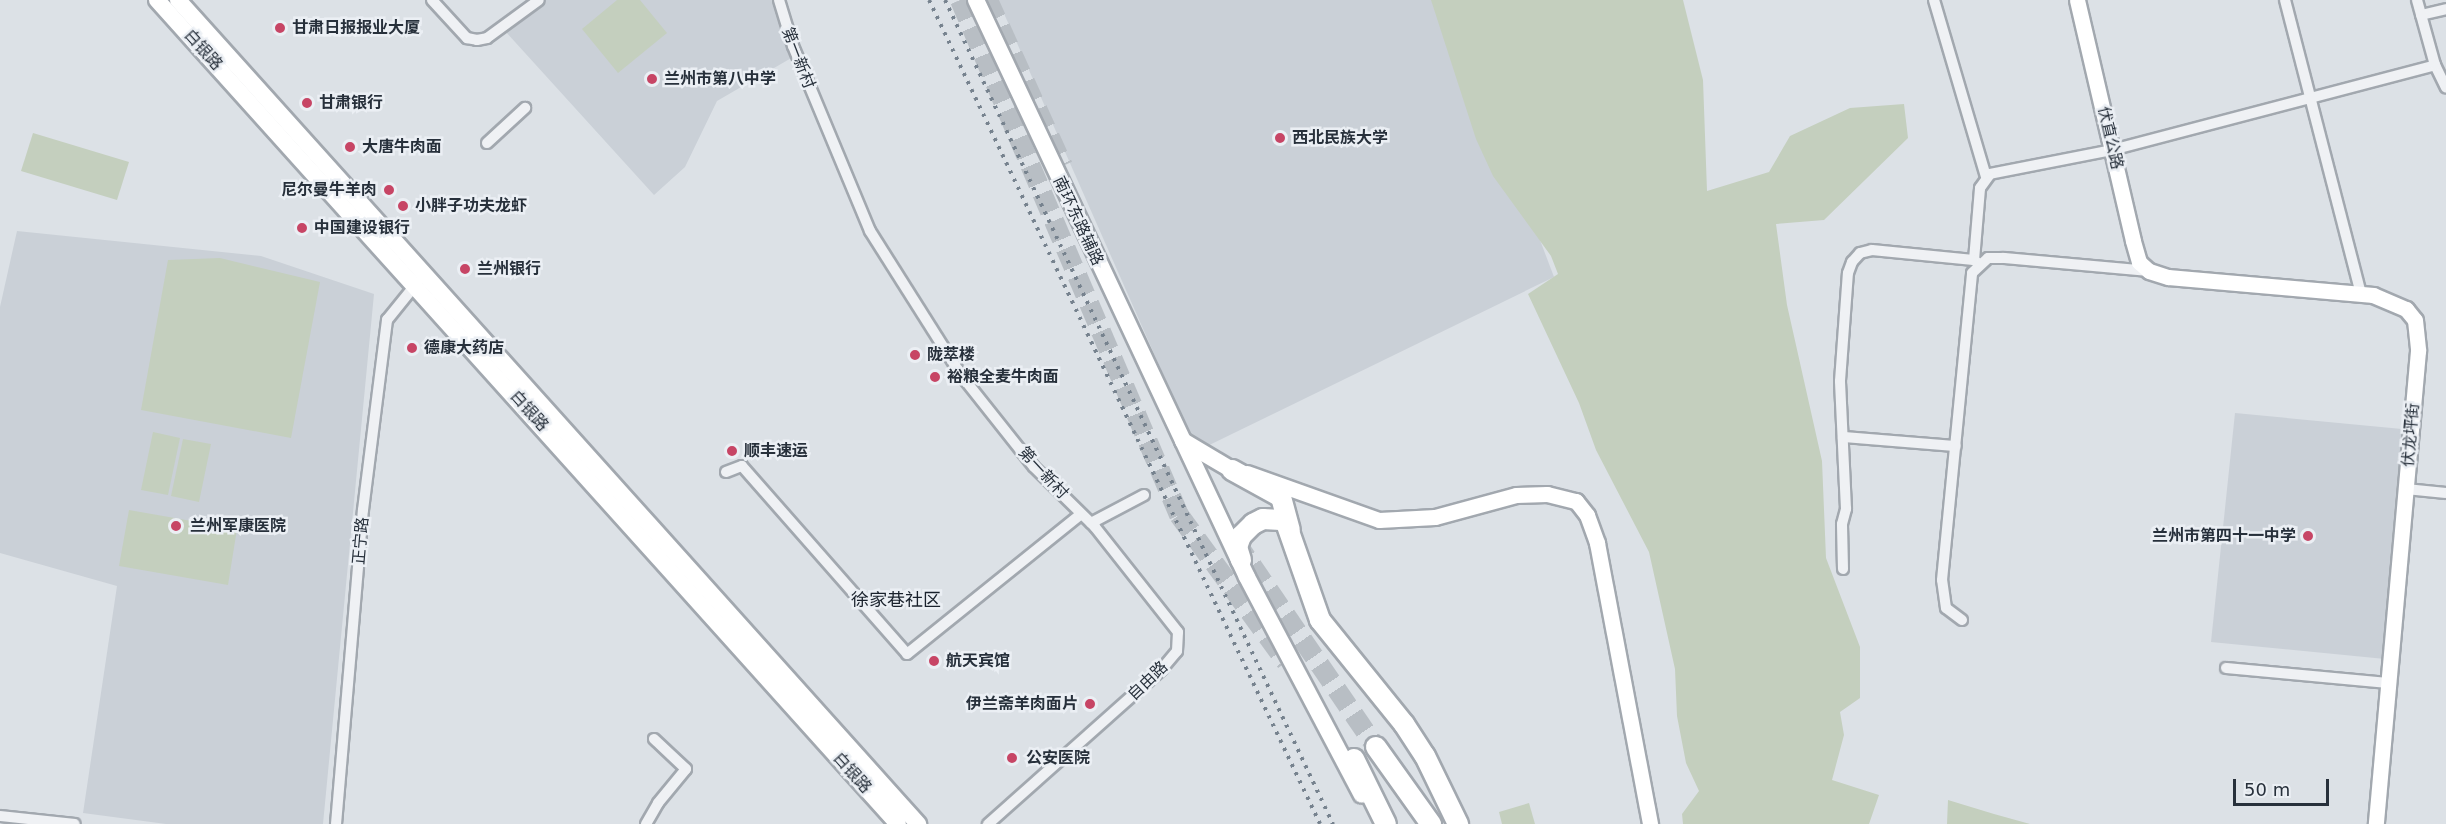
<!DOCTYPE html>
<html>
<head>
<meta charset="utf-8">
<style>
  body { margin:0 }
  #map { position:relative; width:2446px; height:824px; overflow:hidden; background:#dce1e6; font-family:"DejaVu Sans","Noto Sans SC",sans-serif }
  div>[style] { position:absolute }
  .built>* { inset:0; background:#cad0d7 }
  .green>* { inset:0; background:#c4cfbe }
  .highway-tunnel>* { height:20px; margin-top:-10px; transform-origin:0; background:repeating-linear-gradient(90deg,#b8bec4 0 20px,transparent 0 30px) }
  .roads { filter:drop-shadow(2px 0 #a2a8af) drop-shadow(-2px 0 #a2a8af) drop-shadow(0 2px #a2a8af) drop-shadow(0 -2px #a2a8af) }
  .street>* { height:10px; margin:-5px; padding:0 5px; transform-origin:5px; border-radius:5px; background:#eff1f4 }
  .secondary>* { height:15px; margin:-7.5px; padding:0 7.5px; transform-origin:7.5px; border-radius:7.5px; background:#fff }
  .primary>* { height:16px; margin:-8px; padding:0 8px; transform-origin:8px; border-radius:8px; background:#fff }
  .highway>* { height:20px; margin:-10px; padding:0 10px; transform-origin:10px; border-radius:10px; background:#fff }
  .rail>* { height:4px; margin-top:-2px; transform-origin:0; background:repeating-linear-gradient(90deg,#76828e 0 3px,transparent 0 9px) }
  .dots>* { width:16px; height:16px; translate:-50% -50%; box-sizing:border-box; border:3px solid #ebeff4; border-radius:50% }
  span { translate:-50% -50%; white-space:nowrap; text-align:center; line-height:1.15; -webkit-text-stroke:5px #ebeff4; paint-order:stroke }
  .poi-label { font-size:16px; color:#27303b; font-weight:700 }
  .left { translate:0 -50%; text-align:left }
  .right { translate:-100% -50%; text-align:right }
  .street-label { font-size:16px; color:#27303b }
  .neighbourhood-label { font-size:18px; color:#19212c }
  .scale { position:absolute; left:2233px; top:779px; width:96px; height:27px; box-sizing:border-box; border:3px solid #27303b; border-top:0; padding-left:8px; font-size:18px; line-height:21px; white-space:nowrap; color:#27303b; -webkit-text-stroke:4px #ebeff4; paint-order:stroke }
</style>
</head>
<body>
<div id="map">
  <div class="built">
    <div style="clip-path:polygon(544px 0,773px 0,793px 57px,717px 101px,685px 167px,654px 195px,505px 31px)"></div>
    <div style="clip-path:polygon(998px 0,1449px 0,1554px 277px,1197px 451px)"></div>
    <div style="clip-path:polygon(17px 231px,261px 256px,374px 294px,323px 824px,166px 824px,83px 813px,117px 586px,0 553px,0 307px)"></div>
    <div style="clip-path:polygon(2235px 413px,2402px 429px,2385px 659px,2211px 642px)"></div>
  </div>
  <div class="green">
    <div style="clip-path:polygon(617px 0,640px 0,667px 33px,618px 73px,582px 29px)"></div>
    <div style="clip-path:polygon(1431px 0,1683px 0,1703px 80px,1707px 191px,1769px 172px,1790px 136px,1850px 108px,1904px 104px,1908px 138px,1824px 220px,1776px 224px,1787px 305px,1822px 461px,1826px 558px,1860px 647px,1860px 698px,1840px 712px,1844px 735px,1832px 780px,1879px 795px,1869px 824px,1683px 824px,1682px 814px,1699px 791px,1686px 763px,1677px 716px,1675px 669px,1649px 552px,1596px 450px,1579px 403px,1528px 294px,1558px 274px,1551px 256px,1493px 176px,1476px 139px)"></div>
    <div style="clip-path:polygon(33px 133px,129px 162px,117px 200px,21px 171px)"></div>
    <div style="clip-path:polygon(220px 258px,320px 282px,291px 438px,141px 410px,168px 260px)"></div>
    <div style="clip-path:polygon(153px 432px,180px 438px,168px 495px,141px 490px)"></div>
    <div style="clip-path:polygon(183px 439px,211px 444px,199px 502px,171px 496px)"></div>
    <div style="clip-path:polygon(129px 510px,237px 529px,228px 585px,119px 566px)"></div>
    <div style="clip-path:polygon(1948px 800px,1994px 814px,2030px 824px,1947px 824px)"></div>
    <div style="clip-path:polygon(1529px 803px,1535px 824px,1502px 824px,1499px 812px)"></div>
  </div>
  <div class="highway-tunnel">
    <div style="left:960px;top:0;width:560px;rotate:66.96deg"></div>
    <div style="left:1179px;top:515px;width:182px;rotate:53.9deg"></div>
    <div style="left:988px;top:0;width:182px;rotate:65.7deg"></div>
    <div style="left:1235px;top:541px;width:250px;rotate:55.6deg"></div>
  </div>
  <div class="roads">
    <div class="street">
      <div style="left:432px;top:0;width:52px;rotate:47.4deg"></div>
      <div style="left:467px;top:38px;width:10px;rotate:11deg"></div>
      <div style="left:477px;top:40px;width:10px;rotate:-11deg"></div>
      <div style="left:487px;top:38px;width:64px;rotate:-36.2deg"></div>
      <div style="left:779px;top:0;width:48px;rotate:73.1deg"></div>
      <div style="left:793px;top:46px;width:200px;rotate:67.4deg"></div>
      <div style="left:870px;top:231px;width:170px;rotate:57.7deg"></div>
      <div style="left:961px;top:375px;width:117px;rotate:51.6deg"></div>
      <div style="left:1034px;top:467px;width:86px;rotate:44.5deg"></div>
      <div style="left:1095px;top:527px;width:134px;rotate:51.7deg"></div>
      <div style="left:1178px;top:632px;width:19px;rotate:93deg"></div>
      <div style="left:1177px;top:651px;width:25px;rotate:130deg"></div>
      <div style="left:1161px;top:670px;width:232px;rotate:138.3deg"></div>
      <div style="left:1934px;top:0;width:184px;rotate:73.6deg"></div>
      <div style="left:2285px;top:0;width:304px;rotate:75.5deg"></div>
      <div style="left:2421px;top:15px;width:26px;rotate:-13deg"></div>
      <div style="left:2435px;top:65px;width:25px;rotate:64deg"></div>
      <div style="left:487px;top:143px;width:52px;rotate:-42.6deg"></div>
      <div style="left:1979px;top:264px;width:6px;rotate:-141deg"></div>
      <div style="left:1974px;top:260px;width:72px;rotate:-85.2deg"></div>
      <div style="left:1980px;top:188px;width:17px;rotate:-54deg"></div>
      <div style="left:1990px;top:174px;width:124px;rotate:-11.1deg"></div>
      <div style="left:2112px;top:150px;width:334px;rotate:-14.7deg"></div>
      <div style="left:2435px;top:65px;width:67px;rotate:-105.5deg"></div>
      <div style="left:1843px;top:437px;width:113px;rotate:4.6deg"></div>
      <div style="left:726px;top:472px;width:17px;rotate:-21deg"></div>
      <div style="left:742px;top:466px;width:250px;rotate:48.7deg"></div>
      <div style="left:907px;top:654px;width:223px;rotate:-38.8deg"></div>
      <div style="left:2406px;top:489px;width:40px;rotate:5.7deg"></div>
      <div style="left:1091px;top:523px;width:60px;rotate:-27.8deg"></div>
      <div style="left:1843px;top:569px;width:45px;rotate:-91.3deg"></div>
      <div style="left:1842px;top:524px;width:16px;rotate:-75deg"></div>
      <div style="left:1846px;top:509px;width:128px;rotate:-92.7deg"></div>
      <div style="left:1840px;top:381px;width:108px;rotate:-85.8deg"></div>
      <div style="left:1848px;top:273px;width:12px;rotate:-70deg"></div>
      <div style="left:1852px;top:262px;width:12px;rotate:-48deg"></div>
      <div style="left:1860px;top:253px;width:12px;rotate:-14deg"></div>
      <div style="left:1872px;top:250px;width:102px;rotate:5.6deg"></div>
      <div style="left:1962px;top:620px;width:20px;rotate:-143deg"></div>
      <div style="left:1946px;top:608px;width:28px;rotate:-98deg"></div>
      <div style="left:1942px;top:580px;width:308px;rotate:-84.4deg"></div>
      <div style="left:1972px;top:273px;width:22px;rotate:-43deg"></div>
      <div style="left:1988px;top:258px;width:16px"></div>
      <div style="left:2004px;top:258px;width:146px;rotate:5.1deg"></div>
      <div style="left:2226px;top:668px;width:163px;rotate:5.3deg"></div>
      <div style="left:0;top:816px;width:75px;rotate:6.1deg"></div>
      <div style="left:336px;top:824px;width:315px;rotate:-85.1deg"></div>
      <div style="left:363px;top:510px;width:192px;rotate:-82.8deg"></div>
      <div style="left:387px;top:320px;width:48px;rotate:-51deg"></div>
      <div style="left:646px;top:824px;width:24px;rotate:-60deg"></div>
      <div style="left:658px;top:803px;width:44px;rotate:-50.5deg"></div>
      <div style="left:686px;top:769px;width:44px;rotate:-136.8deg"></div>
    </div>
    <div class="secondary">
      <div style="left:2077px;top:0;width:247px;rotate:76.9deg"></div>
      <div style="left:2133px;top:241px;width:22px;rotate:74deg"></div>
      <div style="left:2139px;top:262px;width:13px;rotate:42deg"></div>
      <div style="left:2149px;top:271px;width:20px;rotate:18deg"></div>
      <div style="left:2168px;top:277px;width:206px;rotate:5deg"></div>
      <div style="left:2373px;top:295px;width:36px;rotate:23deg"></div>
      <div style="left:2406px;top:309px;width:14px;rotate:51deg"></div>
      <div style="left:2415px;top:320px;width:31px;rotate:84deg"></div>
      <div style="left:2418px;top:351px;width:475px;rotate:95.1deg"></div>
      <div style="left:1247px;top:473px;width:140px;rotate:19.6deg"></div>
      <div style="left:1379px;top:520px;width:56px;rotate:-3.1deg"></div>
      <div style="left:1435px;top:517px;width:84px;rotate:-15.2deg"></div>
      <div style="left:1516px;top:495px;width:31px;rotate:-2deg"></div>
      <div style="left:1547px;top:494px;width:30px;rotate:14deg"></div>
      <div style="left:1576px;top:501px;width:18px;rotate:52deg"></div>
      <div style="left:1587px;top:515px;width:30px;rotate:70deg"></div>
      <div style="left:1597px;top:543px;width:286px;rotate:79.3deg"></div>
    </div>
    <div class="primary">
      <div style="left:157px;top:0;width:1108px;rotate:48.04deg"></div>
      <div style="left:178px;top:0;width:1108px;rotate:48.07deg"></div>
      <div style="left:976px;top:0;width:637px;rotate:64.84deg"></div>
      <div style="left:1247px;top:577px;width:246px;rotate:62.2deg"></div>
      <div style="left:1183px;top:441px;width:57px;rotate:30.6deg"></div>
    </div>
    <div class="highway">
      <div style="left:1232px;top:470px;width:56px;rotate:28.9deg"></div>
      <div style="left:1281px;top:497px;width:34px;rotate:75deg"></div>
      <div style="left:1241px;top:560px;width:14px;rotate:-107deg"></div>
      <div style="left:1237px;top:547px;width:12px;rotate:-70deg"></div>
      <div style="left:1241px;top:536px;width:17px;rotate:-45deg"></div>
      <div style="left:1253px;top:524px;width:11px;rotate:-27deg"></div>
      <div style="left:1263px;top:519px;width:22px;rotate:3deg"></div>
      <div style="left:1285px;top:520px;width:106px;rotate:70.7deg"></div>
      <div style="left:1320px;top:620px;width:134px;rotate:51.1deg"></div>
      <div style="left:1404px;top:724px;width:38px;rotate:57deg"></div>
      <div style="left:1425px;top:756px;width:76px;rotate:64.1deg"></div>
      <div style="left:1376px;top:747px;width:95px;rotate:54.5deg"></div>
      <div style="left:1354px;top:759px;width:72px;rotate:63.8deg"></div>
    </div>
  </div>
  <div class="rail">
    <div style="left:929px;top:0;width:912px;rotate:64.61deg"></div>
    <div style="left:945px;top:0;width:911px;rotate:64.79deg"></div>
  </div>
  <div class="dots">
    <div style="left:280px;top:28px;background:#c74565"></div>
    <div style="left:652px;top:79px;background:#c74565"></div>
    <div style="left:307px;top:103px;background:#c74565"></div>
    <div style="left:1280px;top:138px;background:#c74565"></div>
    <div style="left:350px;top:147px;background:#c74565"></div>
    <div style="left:389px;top:190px;background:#c74565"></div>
    <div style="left:403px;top:206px;background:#c74565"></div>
    <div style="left:302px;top:228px;background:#c74565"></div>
    <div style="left:465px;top:269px;background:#c74565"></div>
    <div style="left:412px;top:348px;background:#c74565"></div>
    <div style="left:915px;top:355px;background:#c74565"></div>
    <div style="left:935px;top:377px;background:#c74565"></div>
    <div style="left:732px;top:451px;background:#c74565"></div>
    <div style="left:176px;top:526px;background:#c74565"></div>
    <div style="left:2308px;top:536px;background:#c74565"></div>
    <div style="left:934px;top:661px;background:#c74565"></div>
    <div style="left:1090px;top:704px;background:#c74565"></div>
    <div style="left:1012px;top:758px;background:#c74565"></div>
  </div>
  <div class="poi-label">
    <span class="left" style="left:292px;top:28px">甘肃日报报业大厦</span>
    <span class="left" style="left:664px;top:79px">兰州市第八中学</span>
    <span class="left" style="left:319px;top:103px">甘肃银行</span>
    <span class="left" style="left:1292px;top:138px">西北民族大学</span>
    <span class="left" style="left:362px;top:147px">大唐牛肉面</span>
    <span class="right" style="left:377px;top:190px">尼尔曼牛羊肉</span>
    <span class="left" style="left:415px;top:206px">小胖子功夫龙虾</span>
    <span class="left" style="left:314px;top:228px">中国建设银行</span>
    <span class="left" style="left:477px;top:269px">兰州银行</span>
    <span class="left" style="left:424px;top:348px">德康大药店</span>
    <span class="left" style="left:927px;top:355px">陇萃楼</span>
    <span class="left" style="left:947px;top:377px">裕粮全麦牛肉面</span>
    <span class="left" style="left:744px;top:451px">顺丰速运</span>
    <span class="left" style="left:190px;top:526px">兰州军康医院</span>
    <span class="right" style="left:2296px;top:536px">兰州市第四十一中学</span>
    <span class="left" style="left:946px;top:661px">航天宾馆</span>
    <span class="right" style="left:1078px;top:704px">伊兰斋羊肉面片</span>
    <span class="left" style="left:1026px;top:758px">公安医院</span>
  </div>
  <div class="street-label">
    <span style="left:203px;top:50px;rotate:48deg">白银路</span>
    <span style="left:798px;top:58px;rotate:69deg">第一新村</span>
    <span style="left:2110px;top:138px;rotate:77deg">伏直公路</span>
    <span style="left:1078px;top:221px;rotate:65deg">南环东路辅路</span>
    <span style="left:529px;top:411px;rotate:48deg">白银路</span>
    <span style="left:2411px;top:435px;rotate:-85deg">伏龙坪街</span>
    <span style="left:1043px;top:473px;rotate:47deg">第一新村</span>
    <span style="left:361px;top:541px;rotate:-85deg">正宁路</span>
    <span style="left:1148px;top:681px;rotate:-44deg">自由路</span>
    <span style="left:852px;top:773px;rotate:48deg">白银路</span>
  </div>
  <div class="neighbourhood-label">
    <span style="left:896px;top:600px">徐家巷社区</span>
  </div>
  <div class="scale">50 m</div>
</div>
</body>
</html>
